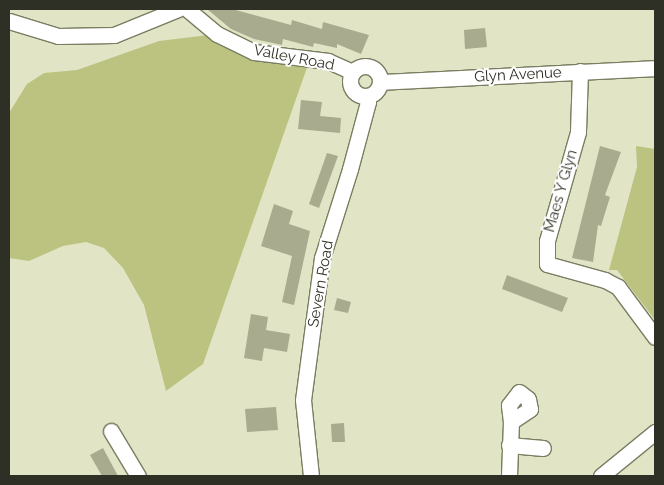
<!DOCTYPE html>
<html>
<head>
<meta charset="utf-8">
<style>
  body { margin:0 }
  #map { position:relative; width:664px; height:485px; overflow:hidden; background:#e1e5c6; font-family:Raleway,sans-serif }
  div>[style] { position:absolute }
  .green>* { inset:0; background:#bcc380 }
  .building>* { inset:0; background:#a8ab8e }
  .roads { filter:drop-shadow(1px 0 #7a7d61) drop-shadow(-1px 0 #7a7d61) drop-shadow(0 1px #7a7d61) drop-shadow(0 -1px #7a7d61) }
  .minor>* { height:15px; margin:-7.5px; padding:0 7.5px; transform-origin:7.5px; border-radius:7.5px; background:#fff }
  .minor>.ring { margin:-7.5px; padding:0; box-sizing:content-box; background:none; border:15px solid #fff; border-radius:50% }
  span { translate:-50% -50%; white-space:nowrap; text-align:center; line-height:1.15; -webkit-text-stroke:4px #fff; paint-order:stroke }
  .street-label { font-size:15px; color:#2f3025 }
  .frame { position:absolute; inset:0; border:10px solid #2f3025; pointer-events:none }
</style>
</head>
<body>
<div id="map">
  <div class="green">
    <div style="clip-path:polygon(217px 34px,254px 52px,310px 59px,203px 364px,166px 391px,144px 305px,123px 268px,104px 248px,86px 242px,63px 246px,29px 261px,9px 258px,9px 113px,27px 84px,44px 73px,77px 70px,159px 41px)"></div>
    <div style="clip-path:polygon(636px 146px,655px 149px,655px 320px,617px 270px,609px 270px,637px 167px)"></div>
  </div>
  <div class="building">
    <div style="clip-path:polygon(207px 9px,232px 9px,291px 25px,292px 20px,322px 29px,323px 22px,369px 35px,361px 54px,337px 44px,337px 48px,314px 43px,313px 47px,283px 39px,282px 45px,254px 39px,231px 29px)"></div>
    <div style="clip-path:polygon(485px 28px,487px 47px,465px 49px,464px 30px)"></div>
    <div style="clip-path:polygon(301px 100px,322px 102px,320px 116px,341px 118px,340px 133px,298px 129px)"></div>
    <div style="clip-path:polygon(600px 146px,621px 152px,605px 195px,610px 197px,601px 226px,598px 225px,593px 262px,572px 258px)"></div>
    <div style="clip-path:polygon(327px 153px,338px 156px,319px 208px,309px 204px)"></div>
    <div style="clip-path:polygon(274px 204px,293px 211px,289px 224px,310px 231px,294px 305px,282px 302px,292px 256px,261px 246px)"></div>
    <div style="clip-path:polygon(507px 275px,568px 298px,562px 312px,502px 289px)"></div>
    <div style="clip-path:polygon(337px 298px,351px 302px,348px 313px,334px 310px)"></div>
    <div style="clip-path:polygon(251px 314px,268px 317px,266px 330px,290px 334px,287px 352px,264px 348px,262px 361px,244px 358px)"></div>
    <div style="clip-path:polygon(276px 407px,278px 430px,247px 432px,245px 409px)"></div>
    <div style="clip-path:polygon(344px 423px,345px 442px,332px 442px,331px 424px)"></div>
    <div style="clip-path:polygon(103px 448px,118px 476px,102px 476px,90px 455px)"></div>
  </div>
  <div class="roads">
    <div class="minor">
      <div style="left:187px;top:9px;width:39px;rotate:40deg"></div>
      <div style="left:217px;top:34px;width:41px;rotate:25.9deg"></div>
      <div style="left:254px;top:52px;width:75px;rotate:6.9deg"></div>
      <div style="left:328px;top:61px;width:27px;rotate:24deg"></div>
      <div style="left:9px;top:21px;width:51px;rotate:17deg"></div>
      <div style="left:58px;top:36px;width:56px;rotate:-1deg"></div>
      <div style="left:114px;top:35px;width:69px;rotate:-22.1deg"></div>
      <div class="ring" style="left:350px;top:66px;width:15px;height:15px"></div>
      <div style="left:580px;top:71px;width:61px;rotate:91.9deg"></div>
      <div style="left:578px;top:132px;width:113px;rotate:105.9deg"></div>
      <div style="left:547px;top:241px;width:23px;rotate:90deg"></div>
      <div style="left:547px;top:264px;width:60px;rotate:15.4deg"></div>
      <div style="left:605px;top:280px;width:15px;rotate:28deg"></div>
      <div style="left:618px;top:287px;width:62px;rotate:53.5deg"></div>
      <div style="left:380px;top:82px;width:275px;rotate:-2.9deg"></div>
      <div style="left:519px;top:392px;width:11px;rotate:38deg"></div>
      <div style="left:528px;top:399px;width:10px;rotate:79deg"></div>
      <div style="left:530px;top:409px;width:23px;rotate:146deg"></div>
      <div style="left:511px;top:422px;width:17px;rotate:-97deg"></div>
      <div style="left:509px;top:405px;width:16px;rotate:-52deg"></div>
      <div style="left:111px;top:431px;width:52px;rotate:59deg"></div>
      <div style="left:509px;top:445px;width:34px;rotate:5deg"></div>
      <div style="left:311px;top:476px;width:76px;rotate:-96deg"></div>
      <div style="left:303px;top:400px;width:143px;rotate:-82.4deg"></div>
      <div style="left:322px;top:258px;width:93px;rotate:-72.5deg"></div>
      <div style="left:350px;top:169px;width:69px;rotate:-75deg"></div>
      <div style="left:368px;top:102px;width:6px;rotate:-108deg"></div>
      <div style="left:509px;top:476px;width:54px;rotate:-87.9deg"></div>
      <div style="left:601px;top:476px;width:70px;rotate:-39.2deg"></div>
    </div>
  </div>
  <div class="street-label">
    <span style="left:294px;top:58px;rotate:11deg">Valley Road</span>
    <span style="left:518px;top:75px;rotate:-3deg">Glyn Avenue</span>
    <span style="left:561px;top:191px;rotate:-74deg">Maes Y Glyn</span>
    <span style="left:321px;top:284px;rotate:-80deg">Severn Road</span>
  </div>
  <div class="frame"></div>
</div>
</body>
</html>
